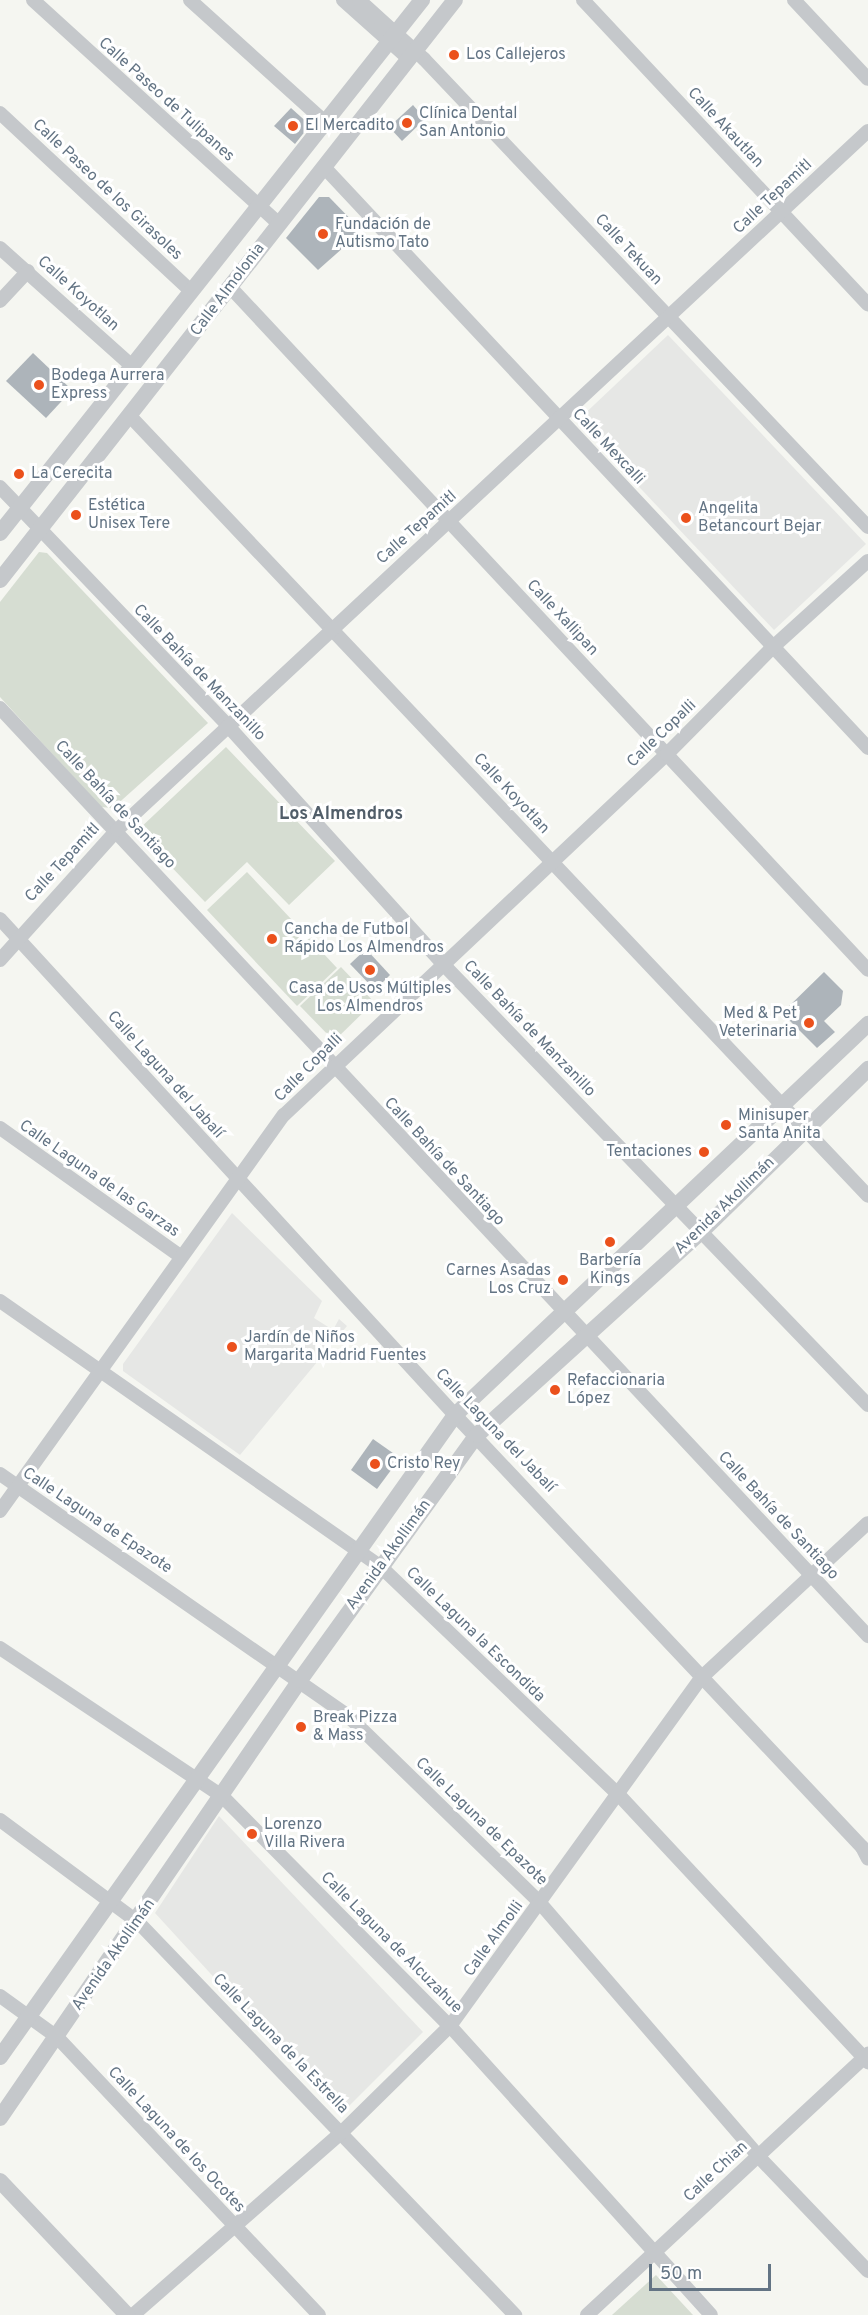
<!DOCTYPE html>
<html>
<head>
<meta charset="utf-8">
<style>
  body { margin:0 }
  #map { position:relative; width:868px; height:2315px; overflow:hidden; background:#f5f6f1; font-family:Overpass,sans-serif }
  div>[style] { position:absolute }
  .built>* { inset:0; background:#e6e7e5 }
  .green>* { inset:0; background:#d6ddd2 }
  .building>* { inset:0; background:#adb4ba }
  .minor>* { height:14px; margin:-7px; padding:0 7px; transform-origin:7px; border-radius:7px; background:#c5c8cb }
  .tertiary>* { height:16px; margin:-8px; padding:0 8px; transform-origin:8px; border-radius:8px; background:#c5c8cb }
  .dots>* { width:16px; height:16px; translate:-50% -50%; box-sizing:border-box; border:3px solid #fff; border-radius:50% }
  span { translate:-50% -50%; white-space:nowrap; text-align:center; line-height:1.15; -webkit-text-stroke:6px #fff; paint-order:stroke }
  .poi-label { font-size:16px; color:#637484 }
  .left { translate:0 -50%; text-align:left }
  .right { translate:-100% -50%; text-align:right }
  .street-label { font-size:16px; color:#637484 }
  .neighbourhood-label { font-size:18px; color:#515e69; font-weight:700 }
  .scale { position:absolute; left:649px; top:2264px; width:122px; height:27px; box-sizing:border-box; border:3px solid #637484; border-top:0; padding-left:8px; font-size:18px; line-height:21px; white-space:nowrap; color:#637484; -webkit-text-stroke:4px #fff; paint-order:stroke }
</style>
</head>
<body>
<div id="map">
  <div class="built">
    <div style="clip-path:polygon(668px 335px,866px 544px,774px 630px,577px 421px)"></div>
    <div style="clip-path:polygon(232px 1213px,322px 1301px,314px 1318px,333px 1330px,339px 1319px,347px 1326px,240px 1455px,123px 1371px,123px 1364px)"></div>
    <div style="clip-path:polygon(219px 1816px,423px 2032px,340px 2115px,155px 1913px)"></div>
  </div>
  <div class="green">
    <div style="clip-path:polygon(39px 552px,47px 553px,208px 723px,113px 808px,101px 807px,0 697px,0 602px)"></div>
    <div style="clip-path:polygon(226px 747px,335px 861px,289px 905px,247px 862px,205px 902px,137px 831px)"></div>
    <div style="clip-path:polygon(247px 872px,337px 968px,297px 1006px,207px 910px)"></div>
    <div style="clip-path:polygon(341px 967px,374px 1002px,334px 1041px,300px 1006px)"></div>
    <div style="clip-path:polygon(656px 2275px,693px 2315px,612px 2315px)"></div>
  </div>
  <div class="building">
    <div style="clip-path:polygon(413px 105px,425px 119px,402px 141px,389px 127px)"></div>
    <div style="clip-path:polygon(291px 108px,310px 125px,295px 144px,274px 126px)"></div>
    <div style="clip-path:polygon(319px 197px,329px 197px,362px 231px,318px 270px,286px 238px)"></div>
    <div style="clip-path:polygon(33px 353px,72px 390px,46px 418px,6px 381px)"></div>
    <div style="clip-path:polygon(366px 949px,390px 975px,375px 990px,350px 964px)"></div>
    <div style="clip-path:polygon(824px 972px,843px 991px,841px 1005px,824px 1021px,835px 1032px,817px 1048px,782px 1013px)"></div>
    <div style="clip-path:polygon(373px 1439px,400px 1458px,377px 1489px,351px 1470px)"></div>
  </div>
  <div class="minor">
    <div style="left:33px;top:0;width:331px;rotate:42.3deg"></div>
    <div style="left:190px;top:0;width:181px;rotate:42.1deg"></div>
    <div style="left:343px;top:0;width:89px;rotate:41.8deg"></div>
    <div style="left:359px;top:0;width:88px;rotate:42.2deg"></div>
    <div style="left:424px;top:59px;width:645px;rotate:46.51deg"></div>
    <div style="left:583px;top:0;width:417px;rotate:46.9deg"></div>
    <div style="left:794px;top:0;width:108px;rotate:46.9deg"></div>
    <div style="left:0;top:113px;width:261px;rotate:43deg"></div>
    <div style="left:324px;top:167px;width:796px;rotate:46.88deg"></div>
    <div style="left:0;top:248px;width:177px;rotate:41.8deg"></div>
    <div style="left:231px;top:288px;width:933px;rotate:46.95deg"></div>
    <div style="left:0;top:301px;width:41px;rotate:-47deg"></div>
    <div style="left:129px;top:415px;width:1075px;rotate:46.58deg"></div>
    <div style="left:0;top:487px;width:332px;rotate:46.3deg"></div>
    <div style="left:229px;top:727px;width:318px;rotate:47.9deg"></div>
    <div style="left:442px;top:963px;width:614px;rotate:46.06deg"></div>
    <div style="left:0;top:708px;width:1271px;rotate:46.91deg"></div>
    <div style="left:0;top:919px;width:673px;rotate:47.47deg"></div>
    <div style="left:455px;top:1415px;width:594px;rotate:46.71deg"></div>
    <div style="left:862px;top:1847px;width:13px;rotate:63deg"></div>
    <div style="left:0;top:960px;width:175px;rotate:-48deg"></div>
    <div style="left:117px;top:830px;width:1026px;rotate:-42.95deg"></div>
    <div style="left:0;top:1128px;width:221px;rotate:35.4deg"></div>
    <div style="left:0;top:1301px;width:463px;rotate:34.9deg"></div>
    <div style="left:380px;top:1566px;width:330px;rotate:43.8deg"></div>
    <div style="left:618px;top:1794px;width:367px;rotate:47deg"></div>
    <div style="left:0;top:1474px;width:422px;rotate:34.8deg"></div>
    <div style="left:347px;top:1715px;width:269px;rotate:44.2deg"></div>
    <div style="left:540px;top:1903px;width:334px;rotate:49.2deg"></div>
    <div style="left:758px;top:2156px;width:159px;rotate:46.3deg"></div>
    <div style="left:0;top:1511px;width:487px;rotate:-54.4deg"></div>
    <div style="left:284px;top:1115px;width:526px;rotate:-43.31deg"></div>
    <div style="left:667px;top:754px;width:151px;rotate:-45.3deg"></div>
    <div style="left:773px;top:647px;width:128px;rotate:-42.2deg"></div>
    <div style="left:0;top:1648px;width:267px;rotate:33.7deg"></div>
    <div style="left:222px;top:1796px;width:324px;rotate:45.3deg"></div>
    <div style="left:450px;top:2026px;width:389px;rotate:47.9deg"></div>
    <div style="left:0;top:1820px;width:172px;rotate:36.5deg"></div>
    <div style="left:138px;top:1922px;width:545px;rotate:46.19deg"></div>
    <div style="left:0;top:1996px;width:70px;rotate:35.7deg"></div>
    <div style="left:57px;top:2037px;width:382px;rotate:46.7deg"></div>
    <div style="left:133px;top:2315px;width:278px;rotate:-41.2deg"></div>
    <div style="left:342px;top:2132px;width:151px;rotate:-44.5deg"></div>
    <div style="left:450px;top:2026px;width:430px;rotate:-54.2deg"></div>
    <div style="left:702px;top:1677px;width:226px;rotate:-42.9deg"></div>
    <div style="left:587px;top:2315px;width:384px;rotate:-42.9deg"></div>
  </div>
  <div class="tertiary">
    <div style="left:0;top:533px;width:680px;rotate:-51.63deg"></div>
    <div style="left:0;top:580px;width:737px;rotate:-51.89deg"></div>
    <div style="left:0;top:2057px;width:787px;rotate:-54.67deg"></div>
    <div style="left:455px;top:1415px;width:569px;rotate:-43.43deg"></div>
    <div style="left:0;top:2118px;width:531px;rotate:-55.59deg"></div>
    <div style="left:300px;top:1680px;width:302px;rotate:-54.2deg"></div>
    <div style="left:477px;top:1435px;width:305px;rotate:-42.2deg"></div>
    <div style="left:703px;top:1230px;width:231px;rotate:-44.3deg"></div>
    <div style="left:0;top:2181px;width:185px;rotate:46.5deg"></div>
  </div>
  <div class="dots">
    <div style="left:454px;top:55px;background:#eb511c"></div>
    <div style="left:407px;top:123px;background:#eb511c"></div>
    <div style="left:293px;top:126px;background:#eb511c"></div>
    <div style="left:323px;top:234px;background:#eb511c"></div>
    <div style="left:39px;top:385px;background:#eb511c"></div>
    <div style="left:19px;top:474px;background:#eb511c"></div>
    <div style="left:76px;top:515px;background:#eb511c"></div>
    <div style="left:686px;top:518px;background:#eb511c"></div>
    <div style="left:272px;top:939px;background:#eb511c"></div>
    <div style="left:370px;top:970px;background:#eb511c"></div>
    <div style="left:809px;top:1023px;background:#eb511c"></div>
    <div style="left:726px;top:1125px;background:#eb511c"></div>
    <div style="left:704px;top:1152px;background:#eb511c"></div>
    <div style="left:610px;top:1242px;background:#eb511c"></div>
    <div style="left:563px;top:1280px;background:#eb511c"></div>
    <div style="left:232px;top:1347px;background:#eb511c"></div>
    <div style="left:555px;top:1390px;background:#eb511c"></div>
    <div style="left:375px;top:1464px;background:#eb511c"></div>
    <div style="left:301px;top:1727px;background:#eb511c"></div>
    <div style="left:252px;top:1834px;background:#eb511c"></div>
  </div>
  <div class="poi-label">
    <span class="left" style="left:466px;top:55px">Los Callejeros</span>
    <span class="left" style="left:419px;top:123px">Clínica Dental<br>San Antonio</span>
    <span class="left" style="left:305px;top:126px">El Mercadito</span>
    <span class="left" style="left:335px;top:234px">Fundación de<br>Autismo Tato</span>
    <span class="left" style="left:51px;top:385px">Bodega Aurrera<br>Express</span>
    <span class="left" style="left:31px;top:474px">La Cerecita</span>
    <span class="left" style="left:88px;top:515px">Estética<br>Unisex Tere</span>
    <span class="left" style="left:698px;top:518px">Angelita<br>Betancourt Bejar</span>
    <span class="left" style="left:284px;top:939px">Cancha de Futbol<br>Rápido Los Almendros</span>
    <span style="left:370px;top:998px">Casa de Usos Múltiples<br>Los Almendros</span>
    <span class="right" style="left:797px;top:1023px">Med &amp; Pet<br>Veterinaria</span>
    <span class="left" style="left:738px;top:1125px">Minisuper<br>Santa Anita</span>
    <span class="right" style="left:692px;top:1152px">Tentaciones</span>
    <span style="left:610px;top:1270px">Barbería<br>Kings</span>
    <span class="right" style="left:551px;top:1280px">Carnes Asadas<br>Los Cruz</span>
    <span class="left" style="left:244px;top:1347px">Jardín de Niños<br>Margarita Madrid Fuentes</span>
    <span class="left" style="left:567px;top:1390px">Refaccionaria<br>López</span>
    <span class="left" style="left:387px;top:1464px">Cristo Rey</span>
    <span class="left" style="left:313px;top:1727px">Break Pizza<br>&amp; Mass</span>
    <span class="left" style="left:264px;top:1834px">Lorenzo<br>Villa Rivera</span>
  </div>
  <div class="street-label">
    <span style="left:166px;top:100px;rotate:42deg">Calle Paseo de Tulipanes</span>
    <span style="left:725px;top:128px;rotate:47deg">Calle Akautlan</span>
    <span style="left:107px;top:190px;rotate:43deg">Calle Paseo de los Girasoles</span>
    <span style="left:773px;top:197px;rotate:-43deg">Calle Tepamitl</span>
    <span style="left:628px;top:250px;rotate:47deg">Calle Tekuan</span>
    <span style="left:228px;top:290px;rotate:-53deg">Calle Almolonia</span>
    <span style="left:78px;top:294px;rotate:42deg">Calle Koyotlan</span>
    <span style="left:608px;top:447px;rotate:47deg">Calle Mexcalli</span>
    <span style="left:417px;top:528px;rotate:-42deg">Calle Tepamitl</span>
    <span style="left:562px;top:618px;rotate:47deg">Calle Xallipan</span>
    <span style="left:199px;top:673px;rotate:46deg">Calle Bahía de Manzanillo</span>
    <span style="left:662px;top:734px;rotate:-44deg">Calle Copalli</span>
    <span style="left:511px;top:794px;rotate:47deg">Calle Koyotlan</span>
    <span style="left:115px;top:805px;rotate:47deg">Calle Bahía de Santiago</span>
    <span style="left:63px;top:863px;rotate:-47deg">Calle Tepamitl</span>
    <span style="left:529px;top:1029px;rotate:46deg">Calle Bahía de Manzanillo</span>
    <span style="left:309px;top:1068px;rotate:-45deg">Calle Copalli</span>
    <span style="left:165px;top:1075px;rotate:48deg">Calle Laguna del Jabalí</span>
    <span style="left:444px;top:1162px;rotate:47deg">Calle Bahía de Santiago</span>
    <span style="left:99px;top:1179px;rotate:35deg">Calle Laguna de las Garzas</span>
    <span style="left:725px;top:1206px;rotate:-44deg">Avenida Akollimán</span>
    <span style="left:495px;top:1431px;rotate:46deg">Calle Laguna del Jabalí</span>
    <span style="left:778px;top:1516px;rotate:47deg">Calle Bahía de Santiago</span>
    <span style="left:97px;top:1521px;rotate:34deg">Calle Laguna de Epazote</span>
    <span style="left:389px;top:1555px;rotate:-54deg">Avenida Akollimán</span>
    <span style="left:475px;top:1635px;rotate:44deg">Calle Laguna la Escondida</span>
    <span style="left:481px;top:1822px;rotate:44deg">Calle Laguna de Epazote</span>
    <span style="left:494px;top:1939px;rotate:-54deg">Calle Almolli</span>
    <span style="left:391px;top:1943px;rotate:45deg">Calle Laguna de Alcuzahue</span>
    <span style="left:114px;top:1955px;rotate:-55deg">Avenida Akollimán</span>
    <span style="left:280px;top:2044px;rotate:46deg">Calle Laguna de la Estrella</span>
    <span style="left:176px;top:2140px;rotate:47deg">Calle Laguna de los Ocotes</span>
    <span style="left:716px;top:2172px;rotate:-43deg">Calle Chian</span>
  </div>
  <div class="neighbourhood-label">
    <span style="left:341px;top:815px">Los Almendros</span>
  </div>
  <div class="scale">50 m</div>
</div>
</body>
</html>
